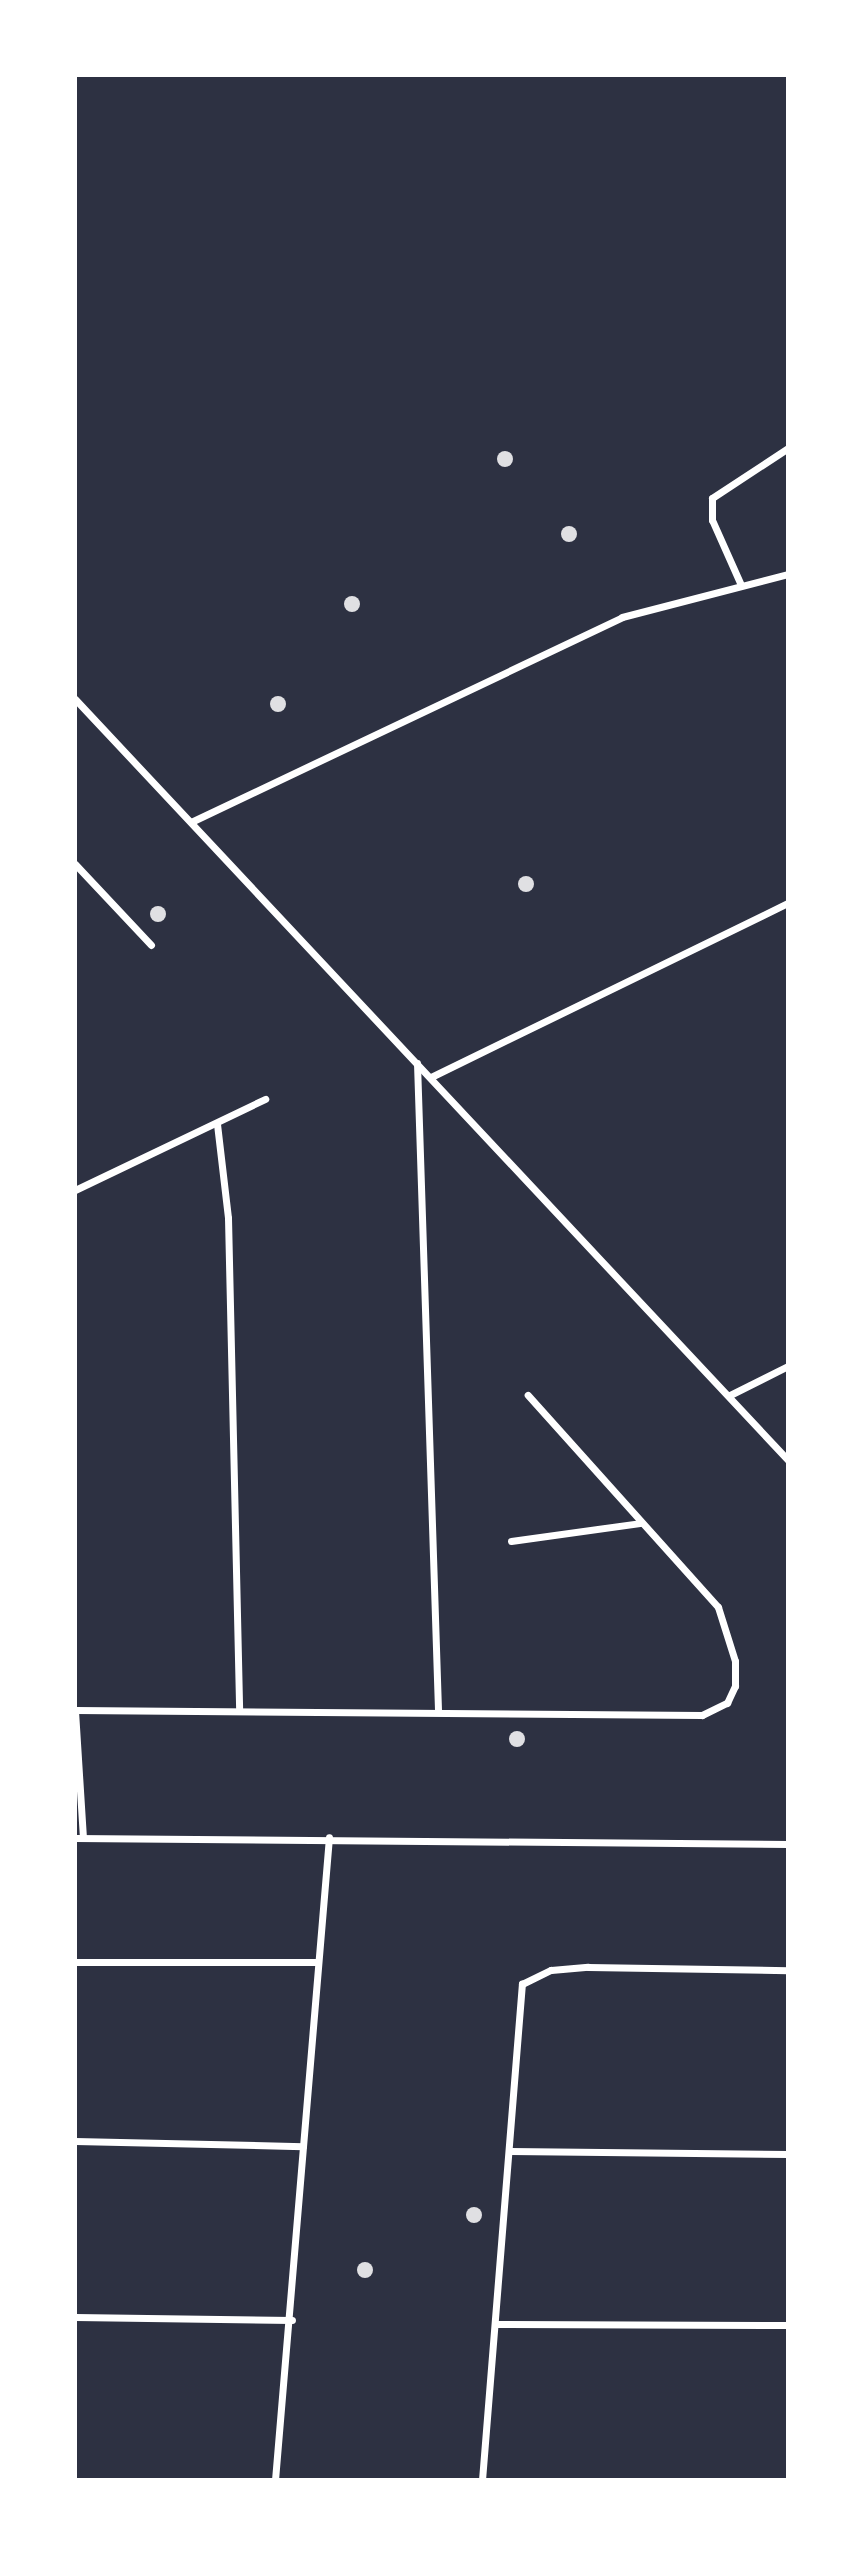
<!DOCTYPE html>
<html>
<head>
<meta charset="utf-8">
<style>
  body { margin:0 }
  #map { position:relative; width:863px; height:2555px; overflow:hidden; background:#2d3142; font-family:Bitter,serif }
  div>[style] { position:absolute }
  .building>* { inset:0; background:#e0e0e3 }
  .round { border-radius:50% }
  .minor>* { height:7px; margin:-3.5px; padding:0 3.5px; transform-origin:3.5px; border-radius:3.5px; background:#fff }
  span { translate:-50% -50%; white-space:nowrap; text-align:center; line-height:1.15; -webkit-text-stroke:7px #fff; paint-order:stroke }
  .frame { position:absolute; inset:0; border:77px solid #fff; pointer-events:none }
</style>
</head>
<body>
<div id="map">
  <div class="building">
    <div class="round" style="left:497px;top:451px;width:16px;height:16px"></div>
    <div class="round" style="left:561px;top:526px;width:16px;height:16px"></div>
    <div class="round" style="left:344px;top:596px;width:16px;height:16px"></div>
    <div class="round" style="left:270px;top:696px;width:16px;height:16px"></div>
    <div class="round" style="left:518px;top:876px;width:16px;height:16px"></div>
    <div class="round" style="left:150px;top:906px;width:16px;height:16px"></div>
    <div class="round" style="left:509px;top:1731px;width:16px;height:16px"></div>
    <div class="round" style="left:466px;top:2207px;width:16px;height:16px"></div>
    <div class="round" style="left:357px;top:2262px;width:16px;height:16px"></div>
  </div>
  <div class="minor">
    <div style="left:741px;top:585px;width:71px;rotate:-114deg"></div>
    <div style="left:712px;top:520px;width:22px;rotate:-90deg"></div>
    <div style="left:712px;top:498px;width:91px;rotate:-33.3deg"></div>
    <div style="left:75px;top:699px;width:1043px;rotate:46.87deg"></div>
    <div style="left:191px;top:822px;width:477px;rotate:-25.4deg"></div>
    <div style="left:622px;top:617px;width:171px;rotate:-14.5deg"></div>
    <div style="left:75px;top:864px;width:111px;rotate:46.8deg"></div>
    <div style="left:417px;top:1063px;width:648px;rotate:88.14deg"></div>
    <div style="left:431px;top:1077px;width:397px;rotate:-26deg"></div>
    <div style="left:217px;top:1124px;width:95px;rotate:83.3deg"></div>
    <div style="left:228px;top:1218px;width:490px;rotate:88.7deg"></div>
    <div style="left:75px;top:1190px;width:211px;rotate:-25.6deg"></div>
    <div style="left:730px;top:1395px;width:65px;rotate:-26.6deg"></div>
    <div style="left:511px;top:1541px;width:130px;rotate:-7.9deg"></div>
    <div style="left:75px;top:1838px;width:713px;rotate:0.48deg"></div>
    <div style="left:83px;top:1838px;width:128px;rotate:-93.6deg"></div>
    <div style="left:75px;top:1710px;width:627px;rotate:0.46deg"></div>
    <div style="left:702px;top:1715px;width:28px;rotate:-26deg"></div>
    <div style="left:727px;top:1703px;width:19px;rotate:-65deg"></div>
    <div style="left:735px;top:1686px;width:25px;rotate:-90deg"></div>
    <div style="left:735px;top:1661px;width:57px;rotate:-107.5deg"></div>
    <div style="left:718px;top:1607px;width:285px;rotate:-131.9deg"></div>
    <div style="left:75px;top:1962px;width:243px"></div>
    <div style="left:75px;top:2141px;width:228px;rotate:1.3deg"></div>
    <div style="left:510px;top:2151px;width:278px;rotate:0.6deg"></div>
    <div style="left:75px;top:2317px;width:217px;rotate:0.8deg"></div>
    <div style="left:498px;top:2324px;width:290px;rotate:0.2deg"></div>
    <div style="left:275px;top:2480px;width:645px;rotate:-85.2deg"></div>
    <div style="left:482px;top:2480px;width:498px;rotate:-85.4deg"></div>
    <div style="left:522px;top:1984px;width:32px;rotate:-26deg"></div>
    <div style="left:551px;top:1970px;width:37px;rotate:-5deg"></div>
    <div style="left:588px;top:1967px;width:200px;rotate:0.9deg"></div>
  </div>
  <div class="frame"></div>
</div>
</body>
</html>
